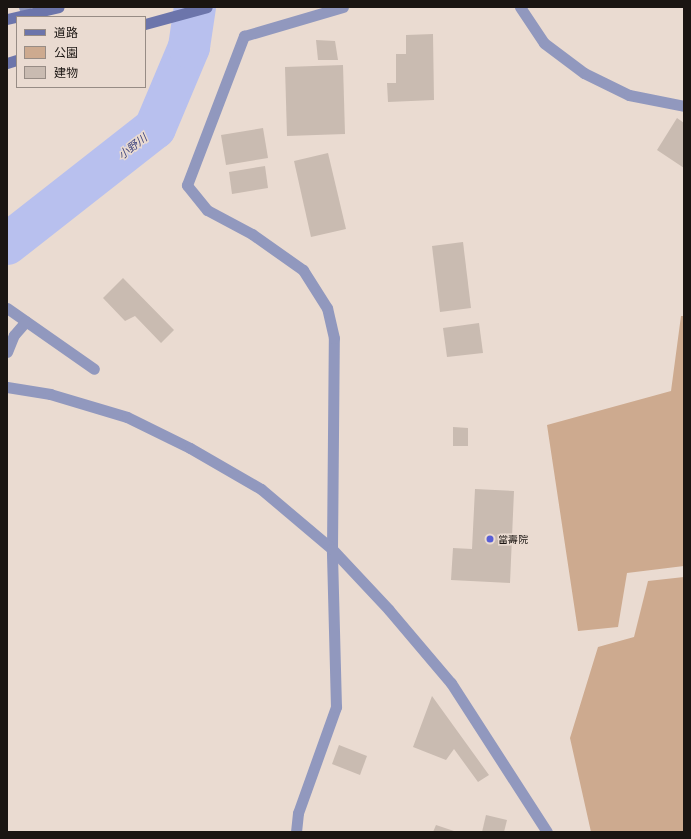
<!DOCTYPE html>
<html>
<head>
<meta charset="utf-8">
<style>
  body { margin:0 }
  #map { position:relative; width:691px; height:839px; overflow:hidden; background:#eadbd1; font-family:Literata,"Noto Sans JP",serif }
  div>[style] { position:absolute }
  .green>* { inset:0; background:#cdaa8f }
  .river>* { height:42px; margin:-21px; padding:0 21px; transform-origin:21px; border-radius:21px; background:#b8c0ee }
  .building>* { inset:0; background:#c9bbb1 }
  .minor>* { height:11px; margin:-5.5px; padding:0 5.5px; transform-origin:5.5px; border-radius:5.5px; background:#9198be }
  .tertiary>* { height:11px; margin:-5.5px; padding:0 5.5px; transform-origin:5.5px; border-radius:5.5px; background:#9198be }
  .secondary>* { height:11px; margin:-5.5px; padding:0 5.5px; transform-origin:5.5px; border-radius:5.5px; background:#6c75ab }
  .dots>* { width:11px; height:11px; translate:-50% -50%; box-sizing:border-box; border:2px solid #eadbd1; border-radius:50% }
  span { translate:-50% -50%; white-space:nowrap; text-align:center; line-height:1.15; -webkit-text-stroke:3px #eadbd1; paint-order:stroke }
  .poi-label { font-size:10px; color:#1a1512 }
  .left { translate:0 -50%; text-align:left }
  .water-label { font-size:11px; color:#40467f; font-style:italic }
  .frame { position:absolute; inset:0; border:8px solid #1a1512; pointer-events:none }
  .legend { position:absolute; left:16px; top:16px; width:130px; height:72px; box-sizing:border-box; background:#eadbd1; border:1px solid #978c85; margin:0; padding:5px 7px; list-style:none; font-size:12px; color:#1a1512 }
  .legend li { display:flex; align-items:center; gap:8px; height:20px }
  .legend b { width:20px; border:1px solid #978c85 }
</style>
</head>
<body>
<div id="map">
  <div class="green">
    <div style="clip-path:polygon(681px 316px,684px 316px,684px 566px,627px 573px,618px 627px,578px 631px,547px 425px,671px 391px)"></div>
    <div style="clip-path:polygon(684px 577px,684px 832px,591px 832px,570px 738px,598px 647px,634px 637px,648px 581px)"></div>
  </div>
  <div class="river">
    <div style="left:7px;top:244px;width:188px;rotate:-38.1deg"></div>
    <div style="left:155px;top:128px;width:88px;rotate:-67.2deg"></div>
    <div style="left:189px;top:47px;width:40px;rotate:-81.5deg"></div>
  </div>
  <div class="building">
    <div style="clip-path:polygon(433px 34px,434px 100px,388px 102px,387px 83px,396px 83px,396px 54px,406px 54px,406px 35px)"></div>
    <div style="clip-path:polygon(316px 40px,335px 41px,338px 60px,318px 60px)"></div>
    <div style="clip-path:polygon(343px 65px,345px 134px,287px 136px,285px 67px)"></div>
    <div style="clip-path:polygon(677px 118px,684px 123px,684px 168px,657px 150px)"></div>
    <div style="clip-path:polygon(263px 128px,268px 158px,226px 165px,221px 135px)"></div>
    <div style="clip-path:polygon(328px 153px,346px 229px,311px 237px,294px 161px)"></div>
    <div style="clip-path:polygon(265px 166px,268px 188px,232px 194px,229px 172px)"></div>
    <div style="clip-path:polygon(463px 242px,471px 308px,440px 312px,432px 246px)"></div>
    <div style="clip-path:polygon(123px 278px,174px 330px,161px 343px,135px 316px,125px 321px,103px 298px)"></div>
    <div style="clip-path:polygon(479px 323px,483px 353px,447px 357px,443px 328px)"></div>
    <div style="clip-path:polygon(453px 427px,468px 428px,468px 446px,453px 446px)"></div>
    <div style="clip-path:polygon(475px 489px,514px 491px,510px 583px,451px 580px,453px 548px,472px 549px)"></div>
    <div style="clip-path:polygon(432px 696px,489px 775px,478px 782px,454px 749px,446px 760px,413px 747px)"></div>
    <div style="clip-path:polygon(339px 745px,367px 756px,360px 775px,332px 764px)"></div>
    <div style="clip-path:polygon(486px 815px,507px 820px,504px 832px,482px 832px)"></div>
    <div style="clip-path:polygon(436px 825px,457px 832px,433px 832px)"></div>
  </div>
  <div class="minor">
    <div style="left:24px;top:7px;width:8px;rotate:60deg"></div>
    <div style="left:520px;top:7px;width:43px;rotate:56.3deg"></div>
    <div style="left:544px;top:43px;width:50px;rotate:36.9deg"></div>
    <div style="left:584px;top:73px;width:50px;rotate:26.1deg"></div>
    <div style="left:629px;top:95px;width:56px;rotate:11.3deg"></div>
    <div style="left:7px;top:308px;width:106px;rotate:35deg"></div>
    <div style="left:7px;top:352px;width:18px;rotate:-68deg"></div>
    <div style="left:14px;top:335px;width:18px;rotate:-49deg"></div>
    <div style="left:296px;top:832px;width:19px;rotate:-84deg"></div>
    <div style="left:298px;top:813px;width:113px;rotate:-70.3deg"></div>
    <div style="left:336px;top:707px;width:158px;rotate:-91.5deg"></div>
    <div style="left:332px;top:549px;width:211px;rotate:-89.5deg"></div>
    <div style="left:334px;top:338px;width:31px;rotate:-103deg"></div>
    <div style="left:327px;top:308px;width:45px;rotate:-122.3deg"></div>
    <div style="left:303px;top:270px;width:62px;rotate:-144.8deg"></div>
    <div style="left:252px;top:234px;width:51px;rotate:-151.9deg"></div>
    <div style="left:207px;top:210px;width:32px;rotate:-129deg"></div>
    <div style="left:187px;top:185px;width:160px;rotate:-69.1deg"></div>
    <div style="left:244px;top:36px;width:103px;rotate:-16.3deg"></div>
  </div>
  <div class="tertiary">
    <div style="left:7px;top:387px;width:44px;rotate:9.2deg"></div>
    <div style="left:50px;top:394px;width:80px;rotate:16.6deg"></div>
    <div style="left:127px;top:417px;width:70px;rotate:26.2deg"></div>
    <div style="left:190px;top:448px;width:82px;rotate:30deg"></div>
    <div style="left:261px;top:489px;width:93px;rotate:40.2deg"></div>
    <div style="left:332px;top:549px;width:83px;rotate:46.9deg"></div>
    <div style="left:389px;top:610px;width:96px;rotate:49.7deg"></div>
    <div style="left:451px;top:683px;width:177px;rotate:57.2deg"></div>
  </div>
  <div class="secondary">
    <div style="left:7px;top:19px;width:53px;rotate:-13deg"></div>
    <div style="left:145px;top:24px;width:64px;rotate:-15.3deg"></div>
    <div style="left:7px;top:63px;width:10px;rotate:-17deg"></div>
  </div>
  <div class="dots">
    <div style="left:490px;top:539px;background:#595fd6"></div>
  </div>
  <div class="poi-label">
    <span class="left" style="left:498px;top:539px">當壽院</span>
  </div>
  <div class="water-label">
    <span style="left:132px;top:146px;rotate:-38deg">小野川</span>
  </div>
  <div class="frame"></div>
  <ul class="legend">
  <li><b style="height:5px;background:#6c75ab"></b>道路</li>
  <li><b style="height:11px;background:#cdaa8f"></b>公園</li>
  <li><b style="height:11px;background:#c9bbb1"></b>建物</li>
  </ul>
</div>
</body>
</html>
